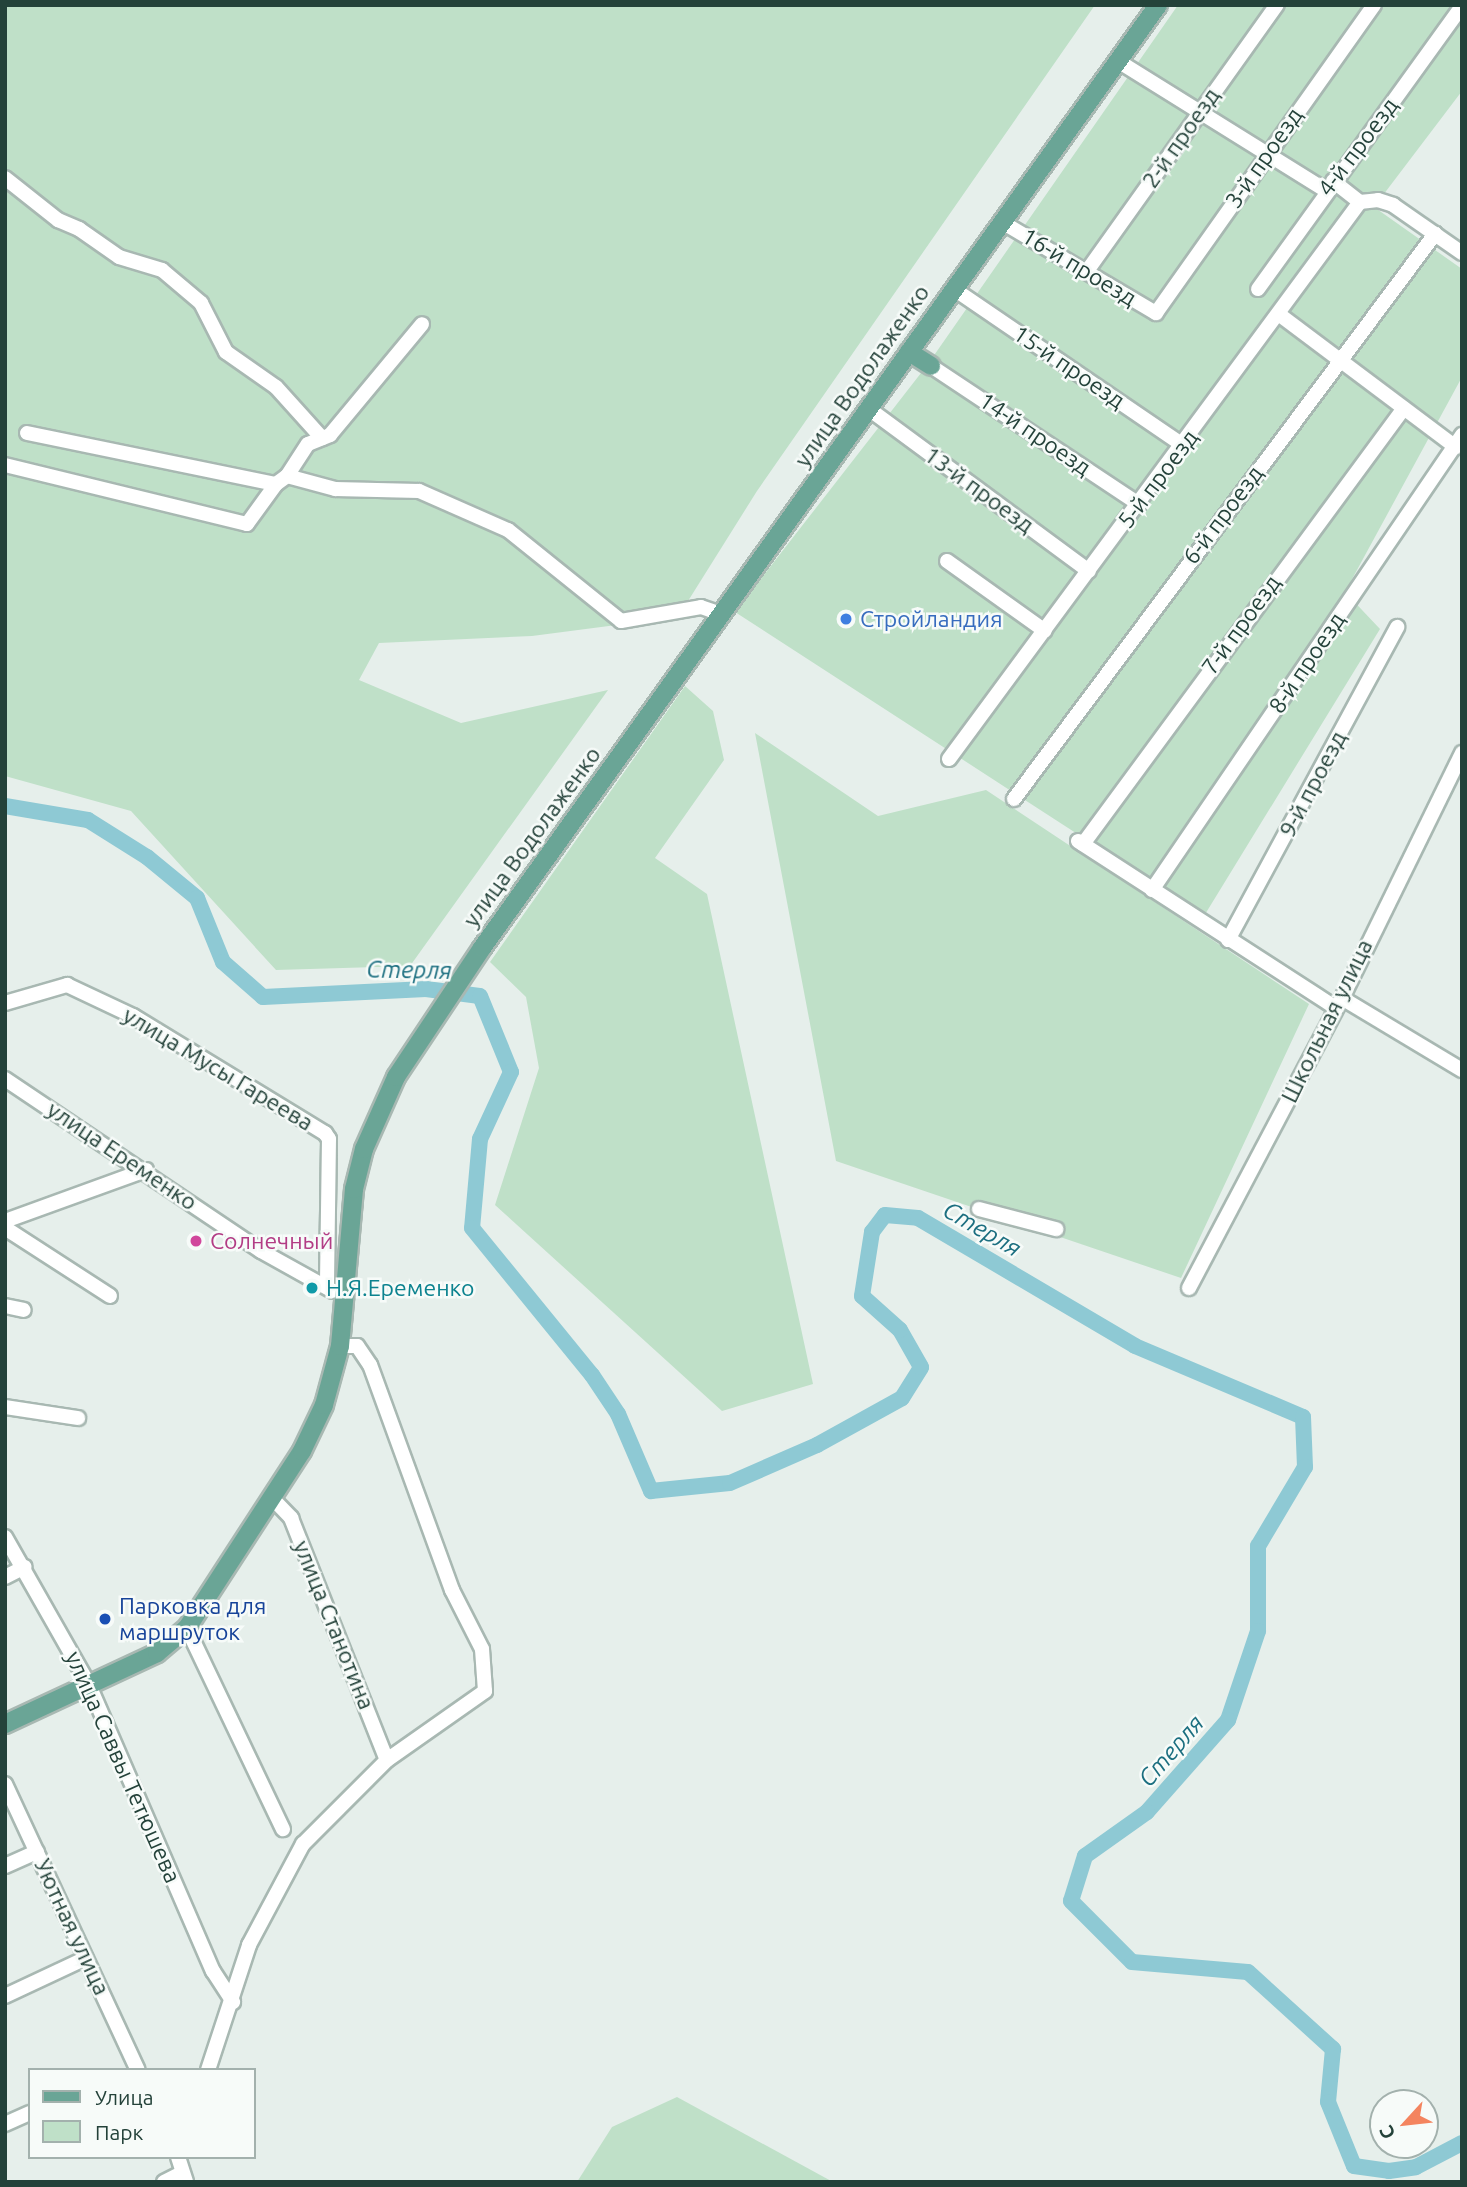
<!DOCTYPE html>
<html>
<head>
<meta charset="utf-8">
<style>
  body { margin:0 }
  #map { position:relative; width:1467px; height:2187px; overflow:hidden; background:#e6efeb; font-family:Ubuntu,sans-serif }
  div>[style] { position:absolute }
  .green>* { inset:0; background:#bfe0c8 }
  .river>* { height:16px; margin:-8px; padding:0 8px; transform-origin:8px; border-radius:8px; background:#8ec9d4 }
  .roads { filter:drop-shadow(2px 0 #a8b8b2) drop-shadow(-2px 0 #a8b8b2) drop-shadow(0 2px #a8b8b2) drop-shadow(0 -2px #a8b8b2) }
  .minor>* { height:14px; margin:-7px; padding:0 7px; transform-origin:7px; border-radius:7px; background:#fff }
  .major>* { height:18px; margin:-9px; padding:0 9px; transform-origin:9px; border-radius:9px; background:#6aa596 }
  .dots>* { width:19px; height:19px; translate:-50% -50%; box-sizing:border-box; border:4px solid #f7fbf9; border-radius:50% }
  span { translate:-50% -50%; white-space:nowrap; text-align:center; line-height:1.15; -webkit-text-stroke:5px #f7fbf9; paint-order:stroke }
  .street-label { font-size:23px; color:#24423a }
  .shop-label { font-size:23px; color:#366cbe }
  .left { translate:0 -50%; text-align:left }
  .hotel-label { font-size:23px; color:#b23c85 }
  .culture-label { font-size:23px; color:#0d838f }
  .transit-label { font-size:23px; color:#164399 }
  .water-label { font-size:24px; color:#1c6f80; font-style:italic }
  .frame { position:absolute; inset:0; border:7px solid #24423a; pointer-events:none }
  .legend { position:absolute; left:28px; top:2068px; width:228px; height:91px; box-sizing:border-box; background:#f7fbf9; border:2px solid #a3b1ad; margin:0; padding:9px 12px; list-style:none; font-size:21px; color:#24423a }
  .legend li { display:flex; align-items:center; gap:14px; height:35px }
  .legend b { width:35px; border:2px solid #a3b1ad }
  .north { position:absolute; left:1369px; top:2089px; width:70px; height:70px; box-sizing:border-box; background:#f7fbf9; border:2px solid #a3b1ad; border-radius:50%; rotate:243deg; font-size:19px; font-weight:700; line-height:28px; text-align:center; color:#24423a }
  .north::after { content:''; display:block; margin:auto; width:24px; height:32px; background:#f4845f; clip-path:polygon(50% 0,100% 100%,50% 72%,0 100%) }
</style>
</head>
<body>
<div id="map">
  <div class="green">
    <div style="clip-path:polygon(5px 5px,1095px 5px,757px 491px,678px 617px,532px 636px,379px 643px,359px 680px,461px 723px,608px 690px,410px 966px,276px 970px,131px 811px,5px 776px)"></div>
    <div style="clip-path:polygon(1178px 5px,1462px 5px,1462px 91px,1374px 207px,1462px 269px,1462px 377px,1345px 592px,1380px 629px,1204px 916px,735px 612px,928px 364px)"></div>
    <div style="clip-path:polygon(685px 686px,713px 711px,724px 760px,655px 858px,707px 894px,813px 1384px,722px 1411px,495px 1205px,539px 1068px,526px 997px,490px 962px)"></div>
    <div style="clip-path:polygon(755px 733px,878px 816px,986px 790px,1309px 1004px,1181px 1278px,836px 1161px)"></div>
    <div style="clip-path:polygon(677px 2097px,833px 2182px,577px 2182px,612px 2127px)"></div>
  </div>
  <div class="river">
    <div style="left:5px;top:806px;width:84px;rotate:9.6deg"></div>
    <div style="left:88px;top:820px;width:70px;rotate:32.1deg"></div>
    <div style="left:147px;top:857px;width:65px;rotate:39.4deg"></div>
    <div style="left:197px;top:898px;width:69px;rotate:67.9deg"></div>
    <div style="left:223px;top:962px;width:53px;rotate:41.2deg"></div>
    <div style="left:263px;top:997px;width:163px;rotate:-2.8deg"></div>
    <div style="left:426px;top:989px;width:54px;rotate:7.4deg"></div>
    <div style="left:480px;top:996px;width:82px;rotate:67.8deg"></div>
    <div style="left:511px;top:1072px;width:74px;rotate:114.8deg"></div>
    <div style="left:480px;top:1139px;width:89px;rotate:95.1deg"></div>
    <div style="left:472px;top:1228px;width:190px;rotate:50.8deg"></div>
    <div style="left:592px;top:1375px;width:47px;rotate:56.3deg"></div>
    <div style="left:618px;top:1414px;width:84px;rotate:66.8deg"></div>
    <div style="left:651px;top:1491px;width:79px;rotate:-5.8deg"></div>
    <div style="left:730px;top:1483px;width:95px;rotate:-23.6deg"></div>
    <div style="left:817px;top:1445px;width:97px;rotate:-28.9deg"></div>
    <div style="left:902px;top:1398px;width:36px;rotate:-58deg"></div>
    <div style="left:921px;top:1367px;width:43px;rotate:-119.6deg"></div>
    <div style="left:900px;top:1330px;width:51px;rotate:-138.2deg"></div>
    <div style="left:862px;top:1296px;width:65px;rotate:-81.1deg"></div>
    <div style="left:872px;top:1232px;width:21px;rotate:-53deg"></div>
    <div style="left:885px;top:1215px;width:33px;rotate:5deg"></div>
    <div style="left:918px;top:1218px;width:252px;rotate:30.5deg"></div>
    <div style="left:1135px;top:1346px;width:182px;rotate:22.9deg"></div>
    <div style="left:1303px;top:1417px;width:50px;rotate:87.7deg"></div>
    <div style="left:1305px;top:1467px;width:92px;rotate:120.7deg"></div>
    <div style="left:1258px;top:1546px;width:85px;rotate:90deg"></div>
    <div style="left:1258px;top:1631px;width:94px;rotate:108.6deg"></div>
    <div style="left:1228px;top:1720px;width:123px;rotate:131.4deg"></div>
    <div style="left:1147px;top:1812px;width:76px;rotate:144.6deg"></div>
    <div style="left:1085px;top:1856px;width:47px;rotate:107.3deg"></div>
    <div style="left:1071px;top:1901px;width:86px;rotate:45deg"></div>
    <div style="left:1132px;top:1962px;width:116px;rotate:4.9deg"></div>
    <div style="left:1248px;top:1972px;width:115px;rotate:42.2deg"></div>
    <div style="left:1333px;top:2049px;width:53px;rotate:95.4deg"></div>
    <div style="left:1328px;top:2102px;width:69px;rotate:67.9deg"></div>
    <div style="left:1354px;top:2166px;width:35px;rotate:8deg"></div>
    <div style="left:1389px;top:2171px;width:27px;rotate:-8deg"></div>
    <div style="left:1416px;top:2167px;width:52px;rotate:-27.6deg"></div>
  </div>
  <div class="roads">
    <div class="minor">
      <div style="left:1118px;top:61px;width:244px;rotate:31.9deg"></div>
      <div style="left:5px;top:178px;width:68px;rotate:38.4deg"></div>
      <div style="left:58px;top:220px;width:23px;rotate:23deg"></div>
      <div style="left:79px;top:229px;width:49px;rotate:35deg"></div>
      <div style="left:119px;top:257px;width:45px;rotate:16.8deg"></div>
      <div style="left:162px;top:270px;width:51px;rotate:40.2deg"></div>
      <div style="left:201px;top:303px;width:55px;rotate:63deg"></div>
      <div style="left:226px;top:352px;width:61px;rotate:35deg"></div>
      <div style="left:276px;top:387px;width:69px;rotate:48deg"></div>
      <div style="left:1333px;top:181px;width:34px;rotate:38deg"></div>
      <div style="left:1002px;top:222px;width:179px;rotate:30.6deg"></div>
      <div style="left:1156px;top:313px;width:377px;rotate:-54.7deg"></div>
      <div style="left:1087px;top:271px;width:327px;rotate:-54.5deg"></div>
      <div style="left:954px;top:289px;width:277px;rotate:34.3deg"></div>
      <div style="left:1258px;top:289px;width:349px;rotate:-54.2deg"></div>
      <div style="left:1280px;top:315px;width:220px;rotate:36.9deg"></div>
      <div style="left:931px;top:366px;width:250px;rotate:33.6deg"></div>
      <div style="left:869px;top:409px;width:273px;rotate:36.4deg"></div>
      <div style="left:27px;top:433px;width:254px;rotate:11.6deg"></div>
      <div style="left:276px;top:484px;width:14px;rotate:-36deg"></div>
      <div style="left:287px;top:476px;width:38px;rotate:-57deg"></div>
      <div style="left:308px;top:444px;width:24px;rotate:-22deg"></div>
      <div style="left:330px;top:435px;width:144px;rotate:-50.3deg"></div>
      <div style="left:5px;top:465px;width:249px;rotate:13.7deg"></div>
      <div style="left:247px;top:524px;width:49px;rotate:-54.1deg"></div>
      <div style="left:287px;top:476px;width:50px;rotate:15.2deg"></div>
      <div style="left:335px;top:489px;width:84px;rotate:1.4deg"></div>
      <div style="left:419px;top:491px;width:97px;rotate:23.7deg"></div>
      <div style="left:508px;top:530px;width:145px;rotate:38.8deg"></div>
      <div style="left:621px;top:621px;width:81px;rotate:-9.9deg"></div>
      <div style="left:701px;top:607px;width:21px;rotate:19deg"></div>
      <div style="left:947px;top:561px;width:120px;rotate:35.5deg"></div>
      <div style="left:949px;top:759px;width:692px;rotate:-53.58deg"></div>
      <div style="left:1360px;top:202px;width:18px;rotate:-6deg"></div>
      <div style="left:1378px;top:200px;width:16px;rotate:18deg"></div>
      <div style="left:1393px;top:205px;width:84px;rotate:34.8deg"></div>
      <div style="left:1014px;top:799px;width:705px;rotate:-53.31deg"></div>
      <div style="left:1078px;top:841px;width:307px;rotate:32.9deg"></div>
      <div style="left:1083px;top:844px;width:541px;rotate:-53.64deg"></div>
      <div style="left:1152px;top:890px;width:551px;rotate:-55.73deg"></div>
      <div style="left:1228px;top:940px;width:356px;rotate:-61.6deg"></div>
      <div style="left:1342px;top:998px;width:140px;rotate:31deg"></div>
      <div style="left:5px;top:1003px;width:65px;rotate:-16.2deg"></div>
      <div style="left:67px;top:985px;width:73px;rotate:25.2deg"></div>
      <div style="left:133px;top:1016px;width:225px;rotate:31.4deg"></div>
      <div style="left:325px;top:1133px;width:7px;rotate:56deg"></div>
      <div style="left:329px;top:1139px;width:148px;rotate:90.8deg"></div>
      <div style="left:5px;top:1079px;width:308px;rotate:33.9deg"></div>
      <div style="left:261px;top:1251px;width:82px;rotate:29.1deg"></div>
      <div style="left:979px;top:1209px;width:80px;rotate:14.6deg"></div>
      <div style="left:5px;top:1221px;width:150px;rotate:-19.9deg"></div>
      <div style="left:5px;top:1228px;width:125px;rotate:32.9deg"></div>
      <div style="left:1189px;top:1288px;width:328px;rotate:-62.2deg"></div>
      <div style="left:1342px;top:998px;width:273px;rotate:-63.9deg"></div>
      <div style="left:5px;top:1306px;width:19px;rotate:12deg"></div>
      <div style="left:5px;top:1407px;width:74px;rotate:8.6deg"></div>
      <div style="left:272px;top:1498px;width:28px;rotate:46deg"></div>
      <div style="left:291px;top:1518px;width:260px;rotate:68.4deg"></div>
      <div style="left:5px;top:1537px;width:170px;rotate:60.4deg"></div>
      <div style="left:89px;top:1685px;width:312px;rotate:66.6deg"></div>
      <div style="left:213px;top:1971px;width:37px;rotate:57deg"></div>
      <div style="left:5px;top:1577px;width:22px;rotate:-27deg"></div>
      <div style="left:187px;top:1628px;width:223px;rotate:64.5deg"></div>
      <div style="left:5px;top:1784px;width:315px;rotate:65.1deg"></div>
      <div style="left:5px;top:1866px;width:35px;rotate:-24deg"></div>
      <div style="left:5px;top:1996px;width:89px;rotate:-25.1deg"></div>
      <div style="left:208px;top:2070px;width:132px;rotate:-71.8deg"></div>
      <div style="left:249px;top:1945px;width:115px;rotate:-61.9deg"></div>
      <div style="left:303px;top:1844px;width:119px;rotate:-45deg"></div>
      <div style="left:387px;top:1760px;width:120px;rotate:-35.1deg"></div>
      <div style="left:485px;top:1691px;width:42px;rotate:-94.1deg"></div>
      <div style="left:482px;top:1649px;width:66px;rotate:-117deg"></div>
      <div style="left:452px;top:1590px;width:239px;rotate:-110deg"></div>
      <div style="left:370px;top:1365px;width:23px;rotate:-124deg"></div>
      <div style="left:357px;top:1346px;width:17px;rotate:180deg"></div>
      <div style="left:5px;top:2124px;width:27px;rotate:-24deg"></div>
      <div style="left:178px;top:2157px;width:26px;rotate:72deg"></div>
      <div style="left:164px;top:2182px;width:20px;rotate:-27deg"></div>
    </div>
    <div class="major">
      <div style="left:909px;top:352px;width:26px;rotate:32deg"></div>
      <div style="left:5px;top:1724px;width:168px;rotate:-25deg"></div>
      <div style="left:157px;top:1653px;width:39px;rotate:-40deg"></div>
      <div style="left:187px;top:1628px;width:211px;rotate:-57deg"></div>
      <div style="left:302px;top:1451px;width:51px;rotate:-64.4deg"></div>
      <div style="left:324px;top:1405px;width:61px;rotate:-74.8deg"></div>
      <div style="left:340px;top:1346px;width:158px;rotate:-84.9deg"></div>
      <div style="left:354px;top:1189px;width:41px;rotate:-76deg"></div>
      <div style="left:364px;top:1149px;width:79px;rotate:-66deg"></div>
      <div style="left:396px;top:1077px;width:155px;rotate:-56.3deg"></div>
      <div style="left:482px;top:948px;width:1160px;rotate:-54.36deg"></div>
    </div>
  </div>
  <div class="dots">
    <div style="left:846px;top:619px;background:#3f7fe0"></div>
    <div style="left:196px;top:1241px;background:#d1479c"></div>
    <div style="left:312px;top:1288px;background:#0f9aa8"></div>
    <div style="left:105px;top:1619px;background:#1a4fb4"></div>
  </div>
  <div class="street-label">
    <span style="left:1181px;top:138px;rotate:-55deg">2-й проезд</span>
    <span style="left:1358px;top:147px;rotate:-53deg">4-й проезд</span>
    <span style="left:1264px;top:158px;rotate:-55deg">3-й проезд</span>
    <span style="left:1079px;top:267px;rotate:31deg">16-й проезд</span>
    <span style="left:1069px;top:367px;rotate:34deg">15-й проезд</span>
    <span style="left:862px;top:376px;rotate:-55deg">улица Водолаженко</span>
    <span style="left:1035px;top:434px;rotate:34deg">14-й проезд</span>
    <span style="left:1158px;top:479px;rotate:-53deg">5-й проезд</span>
    <span style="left:979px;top:490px;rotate:36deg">13-й проезд</span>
    <span style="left:1223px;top:515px;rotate:-53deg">6-й проезд</span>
    <span style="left:1241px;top:625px;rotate:-54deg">7-й проезд</span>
    <span style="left:1307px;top:663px;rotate:-56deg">8-й проезд</span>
    <span style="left:1313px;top:784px;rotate:-62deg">9-й проезд</span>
    <span style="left:532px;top:837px;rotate:-54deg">улица Водолаженко</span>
    <span style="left:1327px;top:1021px;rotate:-64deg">Школьная улица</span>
    <span style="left:218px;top:1069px;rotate:31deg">улица Мусы Гареева</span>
    <span style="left:122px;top:1156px;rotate:34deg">улица Еременко</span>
    <span style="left:334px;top:1625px;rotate:68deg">улица Станотина</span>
    <span style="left:123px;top:1767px;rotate:66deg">улица Саввы Тетюшева</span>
    <span style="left:72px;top:1927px;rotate:65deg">Уютная улица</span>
  </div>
  <div class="shop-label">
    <span class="left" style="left:860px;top:619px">Стройландия</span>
  </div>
  <div class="hotel-label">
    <span class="left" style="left:210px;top:1241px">Солнечный</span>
  </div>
  <div class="culture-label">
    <span class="left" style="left:326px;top:1288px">Н.Я.Еременко</span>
  </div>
  <div class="transit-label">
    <span class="left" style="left:119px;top:1619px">Парковка для<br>маршруток</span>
  </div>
  <div class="water-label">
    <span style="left:409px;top:970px;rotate:1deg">Стерля</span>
    <span style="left:982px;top:1229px;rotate:30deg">Стерля</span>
    <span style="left:1171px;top:1751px;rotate:-49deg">Стерля</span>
  </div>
  <div class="frame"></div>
  <ul class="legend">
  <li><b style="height:9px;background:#6aa596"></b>Улица</li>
  <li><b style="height:19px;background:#bfe0c8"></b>Парк</li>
  </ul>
  <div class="north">С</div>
</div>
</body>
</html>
